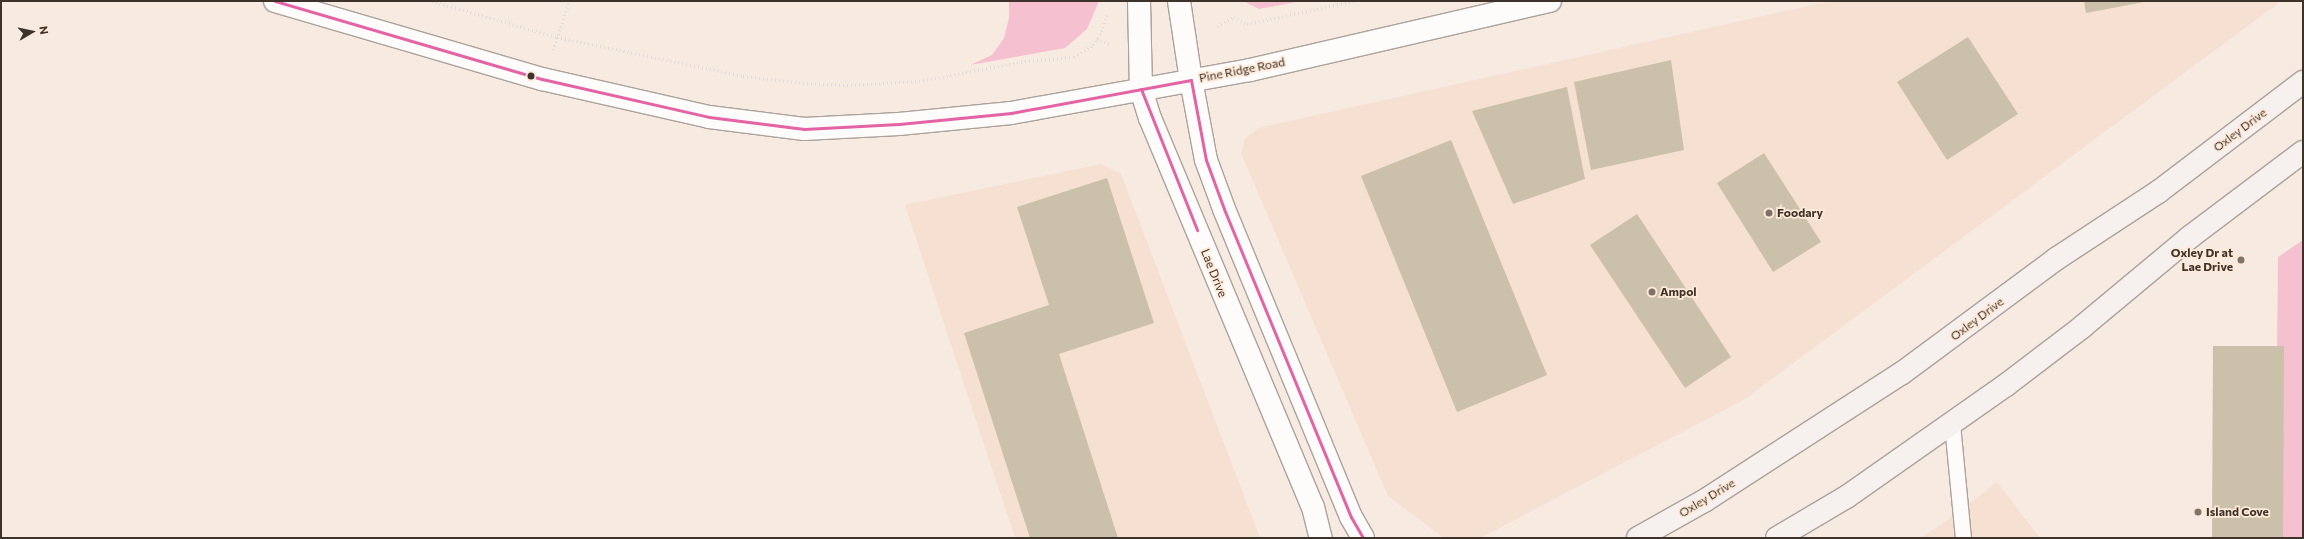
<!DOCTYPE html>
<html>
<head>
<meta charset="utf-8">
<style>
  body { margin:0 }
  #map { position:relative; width:2304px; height:539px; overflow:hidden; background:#f6eae1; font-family:Commissioner,sans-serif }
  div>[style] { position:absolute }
  .built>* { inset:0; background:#f5e0d2 }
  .green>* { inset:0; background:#f5c1d0 }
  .building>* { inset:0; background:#cbc0a9 }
  .path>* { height:2.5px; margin-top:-1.25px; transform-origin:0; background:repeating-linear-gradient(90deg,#dedbd8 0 1px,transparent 0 4px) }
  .roads { filter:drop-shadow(1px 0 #aca29b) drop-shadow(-1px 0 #aca29b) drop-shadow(0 1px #aca29b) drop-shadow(0 -1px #aca29b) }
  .service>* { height:15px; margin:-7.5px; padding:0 7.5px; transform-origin:7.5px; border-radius:7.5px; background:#fefcfa }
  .minor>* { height:22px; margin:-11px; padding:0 11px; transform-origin:11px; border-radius:11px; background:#fefcfa }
  .tertiary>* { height:22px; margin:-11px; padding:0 11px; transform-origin:11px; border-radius:11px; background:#fefcfa }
  .primary>* { height:22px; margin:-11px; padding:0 11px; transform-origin:11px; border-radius:11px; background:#f6f0ee }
  .bus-1>* { height:3px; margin:-1.5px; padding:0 1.5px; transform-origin:1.5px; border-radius:1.5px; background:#e463a4 }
  .dots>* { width:11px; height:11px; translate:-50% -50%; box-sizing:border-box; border:2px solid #ffe9d8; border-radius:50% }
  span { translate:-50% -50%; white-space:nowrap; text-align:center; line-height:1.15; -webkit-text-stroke:3.5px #ffe9d8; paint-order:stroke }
  .street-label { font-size:12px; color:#3d332a }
  .poi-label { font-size:12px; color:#3d332a; font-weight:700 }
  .left { translate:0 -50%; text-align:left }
  .right { translate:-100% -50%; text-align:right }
  .frame { position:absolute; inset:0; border:2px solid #3d332a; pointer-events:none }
  .north { position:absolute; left:12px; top:12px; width:40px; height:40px; -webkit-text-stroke:3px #ffe9d8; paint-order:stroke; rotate:81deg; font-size:11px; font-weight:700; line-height:16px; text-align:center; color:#3d332a }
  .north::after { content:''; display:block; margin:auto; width:14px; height:18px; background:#3d332a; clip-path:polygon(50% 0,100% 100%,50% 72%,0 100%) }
</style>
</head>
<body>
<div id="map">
  <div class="built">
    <div style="clip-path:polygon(1831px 1px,2281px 1px,1745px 399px,1482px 537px,1444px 538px,1388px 496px,1241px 153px,1245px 139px,1259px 128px)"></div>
    <div style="clip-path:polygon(1101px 164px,1121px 174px,1260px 538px,1015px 538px,905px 205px)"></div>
    <div style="clip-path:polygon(1997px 482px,2040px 538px,1920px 538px,1945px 522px)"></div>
  </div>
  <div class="green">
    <div style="clip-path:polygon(1009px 1px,1099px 1px,1087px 29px,1065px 48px,970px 65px,992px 55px,1004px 38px,1009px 18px)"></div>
    <div style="clip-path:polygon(1243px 1px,1301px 1px,1259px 9px)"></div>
    <div style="clip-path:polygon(2303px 240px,2303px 538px,2275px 538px,2278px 257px)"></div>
  </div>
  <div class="building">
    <div style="clip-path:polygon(2084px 1px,2144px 1px,2144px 2px,2086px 13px)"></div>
    <div style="clip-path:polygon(1968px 37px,2018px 114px,1947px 160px,1897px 82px)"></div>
    <div style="clip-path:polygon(1671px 60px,1684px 150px,1591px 170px,1574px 82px)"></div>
    <div style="clip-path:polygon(1567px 87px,1585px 179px,1513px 204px,1472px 111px)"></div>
    <div style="clip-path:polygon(1451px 140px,1547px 375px,1457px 412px,1361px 176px)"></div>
    <div style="clip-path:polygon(1764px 153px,1821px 242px,1773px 272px,1717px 183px)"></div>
    <div style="clip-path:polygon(1107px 178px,1154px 323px,1059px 354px,1118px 538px,1030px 538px,964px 333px,1049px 305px,1017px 207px)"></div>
    <div style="clip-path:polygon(1637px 214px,1731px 357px,1685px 388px,1590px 245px)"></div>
    <div style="clip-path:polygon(2213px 346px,2284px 346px,2283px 538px,2212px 538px)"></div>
  </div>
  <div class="path">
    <div style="left:432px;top:1px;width:130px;rotate:16.1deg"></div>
    <div style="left:557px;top:37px;width:190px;rotate:11.8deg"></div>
    <div style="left:743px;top:76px;width:60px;rotate:6.7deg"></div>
    <div style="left:803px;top:83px;width:44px;rotate:2.6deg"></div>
    <div style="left:847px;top:85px;width:72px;rotate:-3.2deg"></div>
    <div style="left:919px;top:81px;width:108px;rotate:-10.7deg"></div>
    <div style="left:1025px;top:61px;width:49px;rotate:-4.7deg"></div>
    <div style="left:1074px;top:57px;width:22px;rotate:-32deg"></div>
    <div style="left:1093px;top:45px;width:12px;rotate:-55deg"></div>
    <div style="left:1100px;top:35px;width:21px;rotate:-71deg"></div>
    <div style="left:1217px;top:26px;width:19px;rotate:-28deg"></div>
    <div style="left:1234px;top:17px;width:15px;rotate:28deg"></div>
    <div style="left:1247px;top:24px;width:109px;rotate:-12.1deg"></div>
    <div style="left:1097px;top:39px;width:14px;rotate:21deg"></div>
    <div style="left:553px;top:50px;width:52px;rotate:-71.9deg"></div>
  </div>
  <div class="roads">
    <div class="service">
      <div style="left:1952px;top:424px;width:115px;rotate:84.5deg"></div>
    </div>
    <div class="minor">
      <div style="left:1139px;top:1px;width:88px;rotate:88.7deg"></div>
      <div style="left:1179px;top:1px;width:80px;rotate:81.4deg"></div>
    </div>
    <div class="tertiary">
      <div style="left:275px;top:1px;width:278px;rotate:16.3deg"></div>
      <div style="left:542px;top:79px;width:171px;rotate:12.8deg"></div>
      <div style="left:709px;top:117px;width:96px;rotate:7.2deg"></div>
      <div style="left:804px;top:129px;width:95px;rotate:-3deg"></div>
      <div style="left:899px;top:124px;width:113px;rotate:-5.6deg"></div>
      <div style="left:1011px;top:113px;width:243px;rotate:-10.2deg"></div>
      <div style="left:1250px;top:70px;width:308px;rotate:-13deg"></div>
      <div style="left:1191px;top:80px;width:81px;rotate:79.4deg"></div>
      <div style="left:1206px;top:160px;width:52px;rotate:69.8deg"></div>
      <div style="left:1224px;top:209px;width:333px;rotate:67.6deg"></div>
      <div style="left:1351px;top:517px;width:24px;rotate:60deg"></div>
      <div style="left:1141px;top:89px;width:30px;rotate:73deg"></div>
      <div style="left:1150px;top:118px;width:422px;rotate:67.3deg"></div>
      <div style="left:1313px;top:507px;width:32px;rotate:76deg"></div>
    </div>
    <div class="primary">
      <div style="left:1638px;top:538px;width:76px;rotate:-29.3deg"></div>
      <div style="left:1704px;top:501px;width:236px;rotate:-32.9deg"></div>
      <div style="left:1902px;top:373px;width:192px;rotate:-36.5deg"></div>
      <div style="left:2056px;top:259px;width:122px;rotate:-33.3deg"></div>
      <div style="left:2158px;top:192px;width:182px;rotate:-37.2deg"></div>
      <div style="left:1777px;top:538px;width:82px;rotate:-30.6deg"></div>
      <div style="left:1848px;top:496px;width:193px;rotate:-35.1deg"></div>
      <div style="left:2006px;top:385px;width:96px;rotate:-37.3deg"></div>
      <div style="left:2082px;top:327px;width:141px;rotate:-39.8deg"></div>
      <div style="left:2190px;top:237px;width:141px;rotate:-37deg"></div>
    </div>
  </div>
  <div class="bus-1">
    <div style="left:275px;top:1px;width:278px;rotate:16.3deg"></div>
    <div style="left:542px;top:79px;width:171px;rotate:12.8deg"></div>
    <div style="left:709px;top:117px;width:96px;rotate:7.2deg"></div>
    <div style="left:804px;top:129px;width:95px;rotate:-3deg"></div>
    <div style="left:899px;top:124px;width:113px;rotate:-5.6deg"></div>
    <div style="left:1011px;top:113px;width:183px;rotate:-10.4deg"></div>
    <div style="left:1191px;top:80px;width:81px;rotate:79.4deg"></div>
    <div style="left:1206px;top:160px;width:52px;rotate:69.8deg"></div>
    <div style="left:1224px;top:209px;width:333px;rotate:67.6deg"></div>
    <div style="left:1351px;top:517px;width:24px;rotate:60deg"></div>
    <div style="left:1141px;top:89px;width:152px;rotate:68.3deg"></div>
  </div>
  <div class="dots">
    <div style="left:531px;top:76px;background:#3d332a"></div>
    <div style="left:1769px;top:213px;background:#7e736a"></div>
    <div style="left:2241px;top:260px;background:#7e736a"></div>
    <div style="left:1652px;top:292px;background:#7e736a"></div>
    <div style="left:2198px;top:512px;background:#7e736a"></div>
  </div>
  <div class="street-label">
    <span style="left:1242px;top:70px;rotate:-11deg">Pine Ridge Road</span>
    <span style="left:2240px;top:130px;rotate:-37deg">Oxley Drive</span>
    <span style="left:1214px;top:273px;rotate:68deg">Lae Drive</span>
    <span style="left:1977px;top:319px;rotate:-37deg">Oxley Drive</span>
    <span style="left:1707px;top:498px;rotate:-31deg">Oxley Drive</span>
  </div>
  <div class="poi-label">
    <span class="left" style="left:1777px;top:213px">Foodary</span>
    <span class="right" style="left:2233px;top:260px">Oxley Dr at<br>Lae Drive</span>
    <span class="left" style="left:1660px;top:292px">Ampol</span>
    <span class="left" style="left:2206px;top:512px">Island Cove</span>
  </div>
  <div class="frame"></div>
  <div class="north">N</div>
</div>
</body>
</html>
